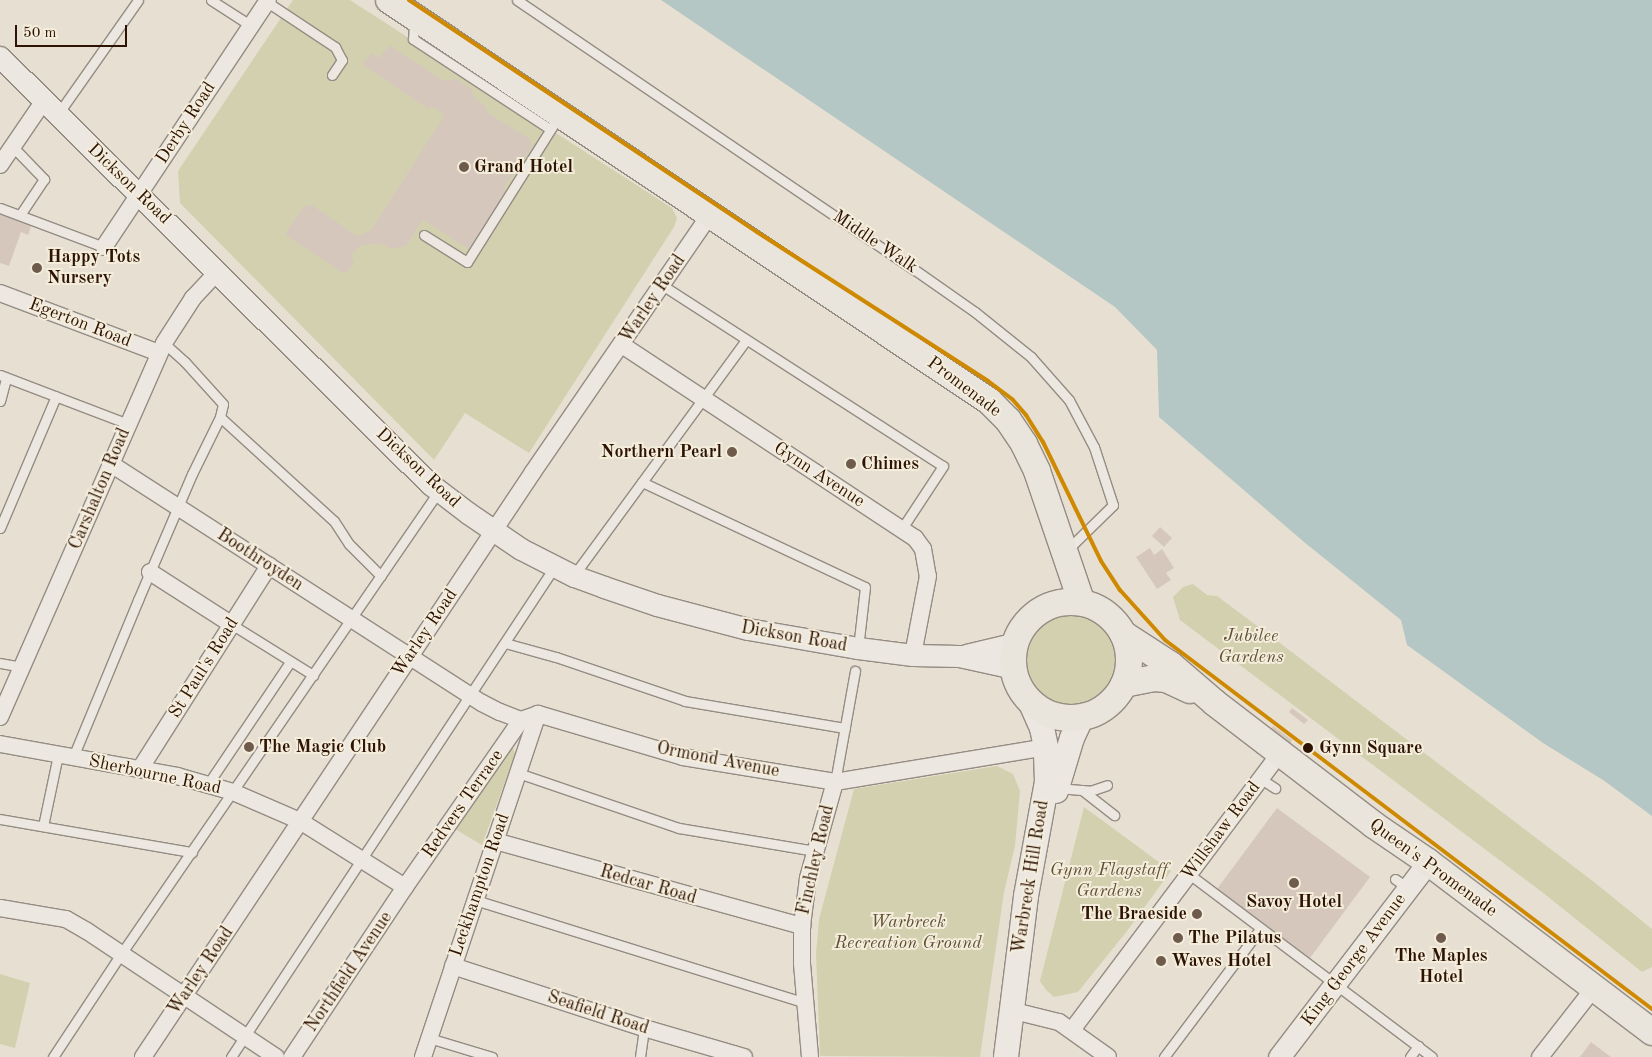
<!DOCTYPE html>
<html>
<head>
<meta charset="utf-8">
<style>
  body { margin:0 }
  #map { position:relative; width:1652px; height:1057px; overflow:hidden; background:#e7e0d2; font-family:"Old Standard TT",serif }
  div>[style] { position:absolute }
  .green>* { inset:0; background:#d2d0af }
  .round { border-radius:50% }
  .water>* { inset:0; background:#b4c7c5 }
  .building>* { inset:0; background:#d6c7bd }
  .roads { filter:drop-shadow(1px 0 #948c83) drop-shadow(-1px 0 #948c83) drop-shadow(0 1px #948c83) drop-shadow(0 -1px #948c83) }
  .service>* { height:9px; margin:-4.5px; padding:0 4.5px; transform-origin:4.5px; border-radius:4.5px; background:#ece8e1 }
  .minor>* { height:16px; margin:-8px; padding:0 8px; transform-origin:8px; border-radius:8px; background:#ece8e1 }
  .tertiary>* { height:21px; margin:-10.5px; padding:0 10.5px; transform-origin:10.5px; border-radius:10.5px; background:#ece8e1 }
  .secondary>* { height:24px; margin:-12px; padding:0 12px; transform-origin:12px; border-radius:12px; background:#ece8e1 }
  .primary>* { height:26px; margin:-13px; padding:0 13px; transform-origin:13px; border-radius:13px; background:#e9e4dc }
  .primary>.ring { margin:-13px; padding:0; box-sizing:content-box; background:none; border:26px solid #e9e4dc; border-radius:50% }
  .tram-1>* { height:4px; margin:-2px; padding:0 2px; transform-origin:2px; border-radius:2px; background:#cf8900 }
  .dots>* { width:14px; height:14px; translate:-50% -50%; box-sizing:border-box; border:2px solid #f5eddc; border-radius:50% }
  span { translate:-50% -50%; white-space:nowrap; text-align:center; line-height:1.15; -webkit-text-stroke:4px #f5eddc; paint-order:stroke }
  .street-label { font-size:18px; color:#2d1302 }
  .poi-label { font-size:18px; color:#2d1302; font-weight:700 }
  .left { translate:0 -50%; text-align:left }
  .right { translate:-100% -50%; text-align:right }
  .park-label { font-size:18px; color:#605034; font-style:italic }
  .stop-label { font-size:18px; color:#2d1302; font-weight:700 }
  .scale { position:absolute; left:15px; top:25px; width:112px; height:22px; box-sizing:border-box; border:2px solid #2d1302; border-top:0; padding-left:6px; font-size:15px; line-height:18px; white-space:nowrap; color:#2d1302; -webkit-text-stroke:4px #f5eddc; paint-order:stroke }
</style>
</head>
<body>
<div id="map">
  <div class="green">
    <div style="clip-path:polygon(293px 0,350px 0,672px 208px,677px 218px,674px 227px,529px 453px,465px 413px,434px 460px,180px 203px,178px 171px)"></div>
    <div style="clip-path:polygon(1193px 584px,1207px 595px,1217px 596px,1276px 640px,1594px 882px,1652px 929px,1652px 967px,1642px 972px,1542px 892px,1180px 620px,1173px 597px,1183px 587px)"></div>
    <div class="round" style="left:1023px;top:612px;width:96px;height:96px"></div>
    <div style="clip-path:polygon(513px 747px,515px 754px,482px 845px,455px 829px)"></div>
    <div style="clip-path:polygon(997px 766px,1013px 774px,1020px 791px,1015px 846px,1004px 892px,980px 1057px,820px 1056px,816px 954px,819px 919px,854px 789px)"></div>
    <div style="clip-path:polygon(1084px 807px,1171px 871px,1127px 931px,1078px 992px,1054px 997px,1046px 990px,1040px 981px)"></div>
    <div style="clip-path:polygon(0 974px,30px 983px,15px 1048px,0 1044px)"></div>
  </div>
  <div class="water">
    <div style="clip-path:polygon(661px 0,1652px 0,1652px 816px,1603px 780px,1543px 743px,1407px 645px,1401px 620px,1304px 542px,1159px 417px,1157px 350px,1115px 307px)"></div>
  </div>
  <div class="building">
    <div style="clip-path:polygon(389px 45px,444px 81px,455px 79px,472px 89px,472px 95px,484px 105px,488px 113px,531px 140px,531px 149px,505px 186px,505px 193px,469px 249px,423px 220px,406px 246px,392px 249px,380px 243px,359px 246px,351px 256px,354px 262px,348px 271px,343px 273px,286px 235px,287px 230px,305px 206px,312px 205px,357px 236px,371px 230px,445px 115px,431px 106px,428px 109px,362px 64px,371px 53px,380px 58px)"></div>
    <div style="clip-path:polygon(0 212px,32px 224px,28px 235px,21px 232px,9px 266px,0 263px)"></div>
    <div style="clip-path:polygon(1160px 527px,1172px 538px,1164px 547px,1152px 536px)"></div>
    <div style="clip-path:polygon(1150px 548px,1154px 555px,1162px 549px,1174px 568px,1166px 573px,1171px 580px,1157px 589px,1136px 557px)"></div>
    <div style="clip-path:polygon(1292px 708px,1308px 720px,1304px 724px,1289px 712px)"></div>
    <div style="clip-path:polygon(1273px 726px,1292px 740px,1290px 744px,1270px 730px)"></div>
    <div style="clip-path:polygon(1277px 808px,1370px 877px,1310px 958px,1217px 889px)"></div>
    <div style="clip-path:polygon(1591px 1042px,1611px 1057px,1580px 1057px)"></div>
  </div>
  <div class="roads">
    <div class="service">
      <div style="left:211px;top:0;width:46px;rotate:32.7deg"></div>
      <div style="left:517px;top:0;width:481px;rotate:34.2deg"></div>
      <div style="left:915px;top:270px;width:73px;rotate:35deg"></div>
      <div style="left:975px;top:312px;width:72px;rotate:38.8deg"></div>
      <div style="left:1031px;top:357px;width:57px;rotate:48.5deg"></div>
      <div style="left:1069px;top:400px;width:53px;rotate:62deg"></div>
      <div style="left:1094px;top:447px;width:61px;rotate:71.9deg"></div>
      <div style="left:1113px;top:505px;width:64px;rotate:135.6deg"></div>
      <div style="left:267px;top:2px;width:82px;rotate:33.5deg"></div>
      <div style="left:335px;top:47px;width:15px;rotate:62deg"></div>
      <div style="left:342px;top:60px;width:18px;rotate:124deg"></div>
      <div style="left:414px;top:22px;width:17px;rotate:93deg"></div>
      <div style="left:413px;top:39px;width:164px;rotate:33.3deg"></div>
      <div style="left:58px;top:114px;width:139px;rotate:-54.9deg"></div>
      <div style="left:13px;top:147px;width:45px;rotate:45.9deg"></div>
      <div style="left:44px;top:179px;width:43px;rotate:123.7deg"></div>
      <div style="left:0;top:208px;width:111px;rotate:20.6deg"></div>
      <div style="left:424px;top:235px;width:51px;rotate:32.1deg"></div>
      <div style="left:467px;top:262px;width:173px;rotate:-57.8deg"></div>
      <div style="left:662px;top:285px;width:334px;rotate:32.8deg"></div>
      <div style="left:943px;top:466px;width:73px;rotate:123.3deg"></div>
      <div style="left:0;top:375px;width:137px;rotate:20.9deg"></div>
      <div style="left:0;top:401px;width:24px;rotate:-75deg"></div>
      <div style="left:220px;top:417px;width:154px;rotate:42.4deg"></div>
      <div style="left:334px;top:521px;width:27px;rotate:57deg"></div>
      <div style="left:349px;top:544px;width:45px;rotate:45deg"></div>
      <div style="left:642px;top:482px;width:246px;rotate:25.2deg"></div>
      <div style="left:865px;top:587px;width:61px;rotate:96.5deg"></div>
      <div style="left:0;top:528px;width:143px;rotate:-67deg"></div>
      <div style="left:574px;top:575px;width:290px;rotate:-53.8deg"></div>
      <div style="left:231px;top:624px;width:97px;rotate:31.9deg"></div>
      <div style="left:505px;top:643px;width:53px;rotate:15.4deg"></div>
      <div style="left:556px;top:657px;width:136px;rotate:18.8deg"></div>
      <div style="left:685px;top:701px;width:162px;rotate:9.6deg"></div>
      <div style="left:0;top:663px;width:22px;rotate:10deg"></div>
      <div style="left:73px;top:757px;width:170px;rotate:-67.5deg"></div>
      <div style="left:138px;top:600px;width:137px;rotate:-66.8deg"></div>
      <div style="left:192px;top:474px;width:64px;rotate:-63.8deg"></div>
      <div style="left:220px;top:417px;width:13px;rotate:-77deg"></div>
      <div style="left:223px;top:404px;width:57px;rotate:-132.1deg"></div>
      <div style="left:185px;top:362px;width:28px;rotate:-138deg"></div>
      <div style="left:518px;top:773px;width:170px;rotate:18.9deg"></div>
      <div style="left:679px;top:828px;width:138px;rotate:9.6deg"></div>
      <div style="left:1261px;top:779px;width:17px;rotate:33deg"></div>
      <div style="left:835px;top:782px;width:113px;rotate:-79.8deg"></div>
      <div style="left:208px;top:784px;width:147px;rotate:-56.1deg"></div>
      <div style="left:1058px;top:788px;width:32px;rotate:5deg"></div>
      <div style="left:1090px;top:791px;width:18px;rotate:-19deg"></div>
      <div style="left:1082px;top:790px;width:41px;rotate:38deg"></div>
      <div style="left:0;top:819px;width:195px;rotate:9.8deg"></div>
      <div style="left:43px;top:826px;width:73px;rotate:-78.1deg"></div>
      <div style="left:1189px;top:874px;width:304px;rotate:37deg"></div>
      <div style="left:1395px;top:879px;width:16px;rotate:35deg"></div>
      <div style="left:475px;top:900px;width:347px;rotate:17.3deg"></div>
      <div style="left:429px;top:1038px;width:66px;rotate:16.8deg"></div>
      <div style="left:53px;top:1057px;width:123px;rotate:-56.6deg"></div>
      <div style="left:121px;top:954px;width:560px;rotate:-55.54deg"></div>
      <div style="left:231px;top:1057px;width:588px;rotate:-56.58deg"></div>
      <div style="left:640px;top:1057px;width:29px;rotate:-82deg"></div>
      <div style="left:1164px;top:1057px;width:161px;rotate:-53.1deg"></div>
      <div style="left:1410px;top:1057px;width:14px;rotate:-54deg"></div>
    </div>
    <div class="minor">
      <div style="left:0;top:165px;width:76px;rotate:-55.7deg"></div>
      <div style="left:104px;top:247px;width:296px;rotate:-56.4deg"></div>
      <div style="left:0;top:293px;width:170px;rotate:20.7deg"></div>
      <div style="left:622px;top:345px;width:351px;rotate:33.4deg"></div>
      <div style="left:915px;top:538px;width:14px;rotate:54deg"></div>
      <div style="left:923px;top:549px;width:27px;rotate:80deg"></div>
      <div style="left:928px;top:576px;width:80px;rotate:100.8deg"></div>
      <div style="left:111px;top:464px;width:441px;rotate:32.8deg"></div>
      <div style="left:482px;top:703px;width:20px;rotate:27deg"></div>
      <div style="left:500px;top:712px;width:22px;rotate:21deg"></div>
      <div style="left:521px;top:720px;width:18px;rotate:-19deg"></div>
      <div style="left:538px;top:714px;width:151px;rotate:16.5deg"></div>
      <div style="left:683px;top:757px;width:154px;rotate:9.3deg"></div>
      <div style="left:835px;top:782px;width:214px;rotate:-9.4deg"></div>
      <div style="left:150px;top:572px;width:96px;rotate:32.7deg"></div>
      <div style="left:0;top:717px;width:408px;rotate:-66.3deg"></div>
      <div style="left:164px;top:343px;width:54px;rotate:-57.2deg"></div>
      <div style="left:193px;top:298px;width:37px;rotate:-47deg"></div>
      <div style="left:0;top:744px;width:180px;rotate:10.2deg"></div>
      <div style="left:177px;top:776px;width:58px;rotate:15.9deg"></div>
      <div style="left:233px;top:792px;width:73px;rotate:23.4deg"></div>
      <div style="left:300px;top:821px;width:124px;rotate:32.2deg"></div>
      <div style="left:140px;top:769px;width:241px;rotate:-57.6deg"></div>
      <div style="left:495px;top:841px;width:319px;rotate:15.5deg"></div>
      <div style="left:0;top:908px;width:67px;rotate:9.5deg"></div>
      <div style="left:66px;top:919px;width:24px;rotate:30deg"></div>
      <div style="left:87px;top:931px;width:227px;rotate:33.7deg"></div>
      <div style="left:453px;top:966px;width:201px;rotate:18deg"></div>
      <div style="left:644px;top:1028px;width:104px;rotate:16.2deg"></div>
      <div style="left:1010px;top:1010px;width:50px;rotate:13.8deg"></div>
      <div style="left:1059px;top:1022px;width:60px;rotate:35.5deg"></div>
      <div style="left:1072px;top:1030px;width:348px;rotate:-53.1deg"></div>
      <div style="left:143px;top:1057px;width:703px;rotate:-56.31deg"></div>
      <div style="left:533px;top:472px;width:314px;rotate:-55.5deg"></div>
      <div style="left:292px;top:1057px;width:204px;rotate:-56.4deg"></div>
      <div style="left:405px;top:887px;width:203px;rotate:-55.2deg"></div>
      <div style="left:423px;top:1057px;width:362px;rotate:-71.5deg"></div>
      <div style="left:810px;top:1057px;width:94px;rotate:-94.9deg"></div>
      <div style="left:802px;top:963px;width:37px;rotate:-90deg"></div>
      <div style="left:802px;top:926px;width:48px;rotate:-82.9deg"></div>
      <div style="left:808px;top:878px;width:100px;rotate:-74.3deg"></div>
      <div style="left:1540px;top:1057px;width:88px;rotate:-52deg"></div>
    </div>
    <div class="tertiary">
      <div style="left:0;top:57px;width:606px;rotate:44.8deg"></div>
      <div style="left:430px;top:484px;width:48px;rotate:37.3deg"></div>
      <div style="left:468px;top:513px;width:64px;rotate:34.2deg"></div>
      <div style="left:521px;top:549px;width:59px;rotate:27deg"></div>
      <div style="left:574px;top:576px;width:32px;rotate:20deg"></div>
      <div style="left:604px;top:587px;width:56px;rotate:18.8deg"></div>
      <div style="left:657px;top:605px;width:94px;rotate:14.8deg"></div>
      <div style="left:748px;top:629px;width:112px;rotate:9.8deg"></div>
      <div style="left:858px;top:648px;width:55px;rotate:7.3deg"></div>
      <div style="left:913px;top:655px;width:46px;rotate:1.2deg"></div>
      <div style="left:959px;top:656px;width:56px;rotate:12.3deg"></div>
      <div style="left:966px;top:655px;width:51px;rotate:-13.5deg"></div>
      <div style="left:1279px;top:1057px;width:245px;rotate:-52.6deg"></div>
    </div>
    <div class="secondary">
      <div style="left:1056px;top:791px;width:55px;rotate:-73.2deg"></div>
      <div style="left:1072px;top:738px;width:23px;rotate:-65deg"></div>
      <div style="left:1006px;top:1057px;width:162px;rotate:-82.9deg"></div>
      <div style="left:1026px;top:896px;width:116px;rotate:-79.6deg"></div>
      <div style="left:1047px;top:782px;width:35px;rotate:-92deg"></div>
      <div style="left:1046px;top:747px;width:19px;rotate:-102deg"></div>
      <div style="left:1042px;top:728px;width:30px;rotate:-114deg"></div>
    </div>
    <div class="primary">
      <div style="left:389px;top:0;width:722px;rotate:33.76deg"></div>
      <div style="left:989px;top:401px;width:27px;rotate:45deg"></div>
      <div style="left:1008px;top:420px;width:29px;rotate:56deg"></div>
      <div style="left:1024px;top:444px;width:30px;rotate:64deg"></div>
      <div style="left:1037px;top:471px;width:139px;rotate:71.2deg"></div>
      <div class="ring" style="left:1013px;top:602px;width:90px;height:90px"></div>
      <div style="left:1123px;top:634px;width:57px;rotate:32.9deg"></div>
      <div style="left:1171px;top:665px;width:58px;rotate:40.8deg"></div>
      <div style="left:1215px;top:703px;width:200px;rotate:37.5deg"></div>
      <div style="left:1374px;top:825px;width:65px;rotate:34.4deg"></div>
      <div style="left:1428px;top:862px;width:281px;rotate:37.2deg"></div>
      <div style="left:1124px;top:684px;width:31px;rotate:-11deg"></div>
      <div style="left:1154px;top:678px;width:12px;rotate:5deg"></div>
      <div style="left:1166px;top:679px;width:26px;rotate:25deg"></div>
    </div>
  </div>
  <div class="tram-1">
    <div style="left:409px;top:0;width:418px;rotate:33.7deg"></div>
    <div style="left:757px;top:232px;width:275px;rotate:32.8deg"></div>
    <div style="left:988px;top:381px;width:31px;rotate:37deg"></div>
    <div style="left:1013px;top:400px;width:20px;rotate:49deg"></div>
    <div style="left:1026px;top:415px;width:32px;rotate:58deg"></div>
    <div style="left:1043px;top:442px;width:132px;rotate:64deg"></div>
    <div style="left:1101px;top:561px;width:35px;rotate:57deg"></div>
    <div style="left:1120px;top:590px;width:67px;rotate:48deg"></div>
    <div style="left:1165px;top:640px;width:611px;rotate:37.15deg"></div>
  </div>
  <div class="dots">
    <div style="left:464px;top:167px;background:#6e5b4b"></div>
    <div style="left:37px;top:268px;background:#6e5b4b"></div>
    <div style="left:732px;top:452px;background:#6e5b4b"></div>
    <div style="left:851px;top:464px;background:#6e5b4b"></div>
    <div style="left:249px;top:747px;background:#6e5b4b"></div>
    <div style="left:1308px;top:748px;background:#2d1302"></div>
    <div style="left:1294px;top:883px;background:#6e5b4b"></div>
    <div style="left:1197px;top:914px;background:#6e5b4b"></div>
    <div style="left:1178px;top:938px;background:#6e5b4b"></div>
    <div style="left:1441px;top:938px;background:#6e5b4b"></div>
    <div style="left:1161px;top:961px;background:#6e5b4b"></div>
  </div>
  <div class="street-label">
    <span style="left:186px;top:123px;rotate:-57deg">Derby Road</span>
    <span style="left:129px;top:184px;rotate:44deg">Dickson Road</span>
    <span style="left:875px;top:242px;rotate:34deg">Middle Walk</span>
    <span style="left:653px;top:299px;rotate:-56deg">Warley Road</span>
    <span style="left:80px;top:323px;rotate:21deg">Egerton Road</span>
    <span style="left:964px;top:387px;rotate:37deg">Promenade</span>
    <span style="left:418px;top:468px;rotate:43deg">Dickson Road</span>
    <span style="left:819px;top:475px;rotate:33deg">Gynn Avenue</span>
    <span style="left:100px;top:489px;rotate:-67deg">Carshalton Road</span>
    <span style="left:260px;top:560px;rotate:33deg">Boothroyden</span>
    <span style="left:425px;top:633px;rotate:-56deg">Warley Road</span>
    <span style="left:794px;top:637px;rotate:10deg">Dickson Road</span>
    <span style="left:204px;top:668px;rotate:-58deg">St Paul's Road</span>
    <span style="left:718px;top:760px;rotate:11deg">Ormond Avenue</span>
    <span style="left:155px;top:775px;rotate:12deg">Sherbourne Road</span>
    <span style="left:463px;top:804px;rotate:-55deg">Redvers Terrace</span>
    <span style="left:1221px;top:831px;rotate:-53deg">Willshaw Road</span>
    <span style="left:816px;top:860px;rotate:-77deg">Finchley Road</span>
    <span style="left:1433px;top:868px;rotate:36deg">Queen's Promenade</span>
    <span style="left:1031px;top:877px;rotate:-81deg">Warbreck Hill Road</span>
    <span style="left:480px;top:885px;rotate:-71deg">Leckhampton Road</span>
    <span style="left:648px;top:885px;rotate:16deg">Redcar Road</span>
    <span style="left:1354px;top:960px;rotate:-53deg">King George Avenue</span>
    <span style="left:201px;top:971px;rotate:-56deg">Warley Road</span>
    <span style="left:349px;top:972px;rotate:-56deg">Northfield Avenue</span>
    <span style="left:598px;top:1013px;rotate:18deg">Seafield Road</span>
  </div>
  <div class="poi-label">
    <span class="left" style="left:474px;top:167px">Grand Hotel</span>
    <span class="left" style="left:47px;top:268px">Happy Tots<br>Nursery</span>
    <span class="right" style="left:722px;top:452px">Northern Pearl</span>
    <span class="left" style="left:861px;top:464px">Chimes</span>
    <span class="left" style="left:259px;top:747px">The Magic Club</span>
    <span style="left:1294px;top:902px">Savoy Hotel</span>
    <span class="right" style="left:1187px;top:914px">The Braeside</span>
    <span class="left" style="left:1188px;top:938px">The Pilatus</span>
    <span style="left:1441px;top:967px">The Maples<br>Hotel</span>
    <span class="left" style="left:1171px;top:961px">Waves Hotel</span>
  </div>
  <div class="park-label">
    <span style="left:1251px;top:647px">Jubilee<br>Gardens</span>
    <span style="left:1109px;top:881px">Gynn Flagstaff<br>Gardens</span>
    <span style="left:908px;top:933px">Warbreck<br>Recreation Ground</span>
  </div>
  <div class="stop-label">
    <span class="left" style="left:1319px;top:748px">Gynn Square</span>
  </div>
  <div class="scale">50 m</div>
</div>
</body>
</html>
